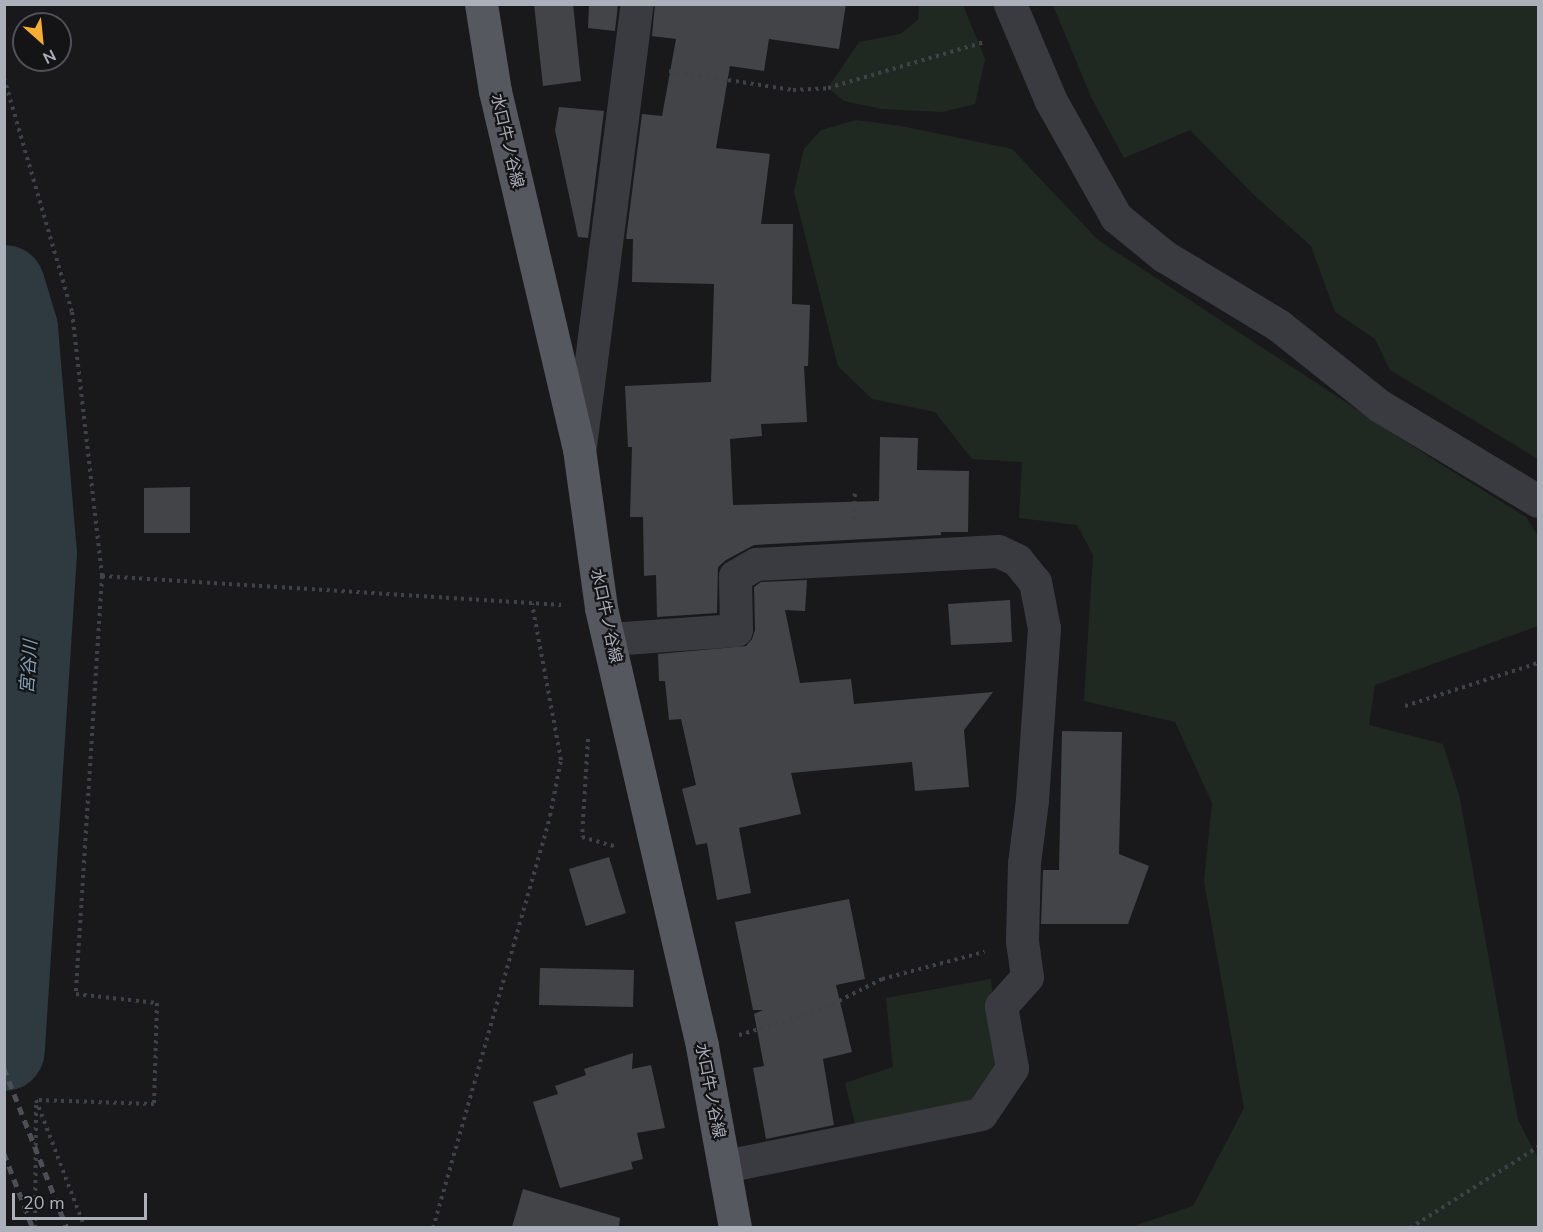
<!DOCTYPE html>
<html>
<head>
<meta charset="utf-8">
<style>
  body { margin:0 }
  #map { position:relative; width:1543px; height:1232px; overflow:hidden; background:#19191b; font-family:"Nunito Sans","Noto Sans JP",sans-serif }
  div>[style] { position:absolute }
  .green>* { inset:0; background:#202921 }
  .river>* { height:81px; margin:-40.5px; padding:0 40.5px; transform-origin:40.5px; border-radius:40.5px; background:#2e3940 }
  .building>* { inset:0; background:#434448 }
  .path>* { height:4px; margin-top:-2px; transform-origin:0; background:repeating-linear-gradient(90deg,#3f4247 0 3px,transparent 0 7.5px) }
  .minor>* { height:33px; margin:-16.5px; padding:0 16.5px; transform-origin:16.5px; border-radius:16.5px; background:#3a3b40 }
  .major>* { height:33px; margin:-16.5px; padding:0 16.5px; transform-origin:16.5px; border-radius:16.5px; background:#55585f }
  .rail>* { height:4.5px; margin-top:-2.25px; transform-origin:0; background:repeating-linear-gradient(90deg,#4c4f55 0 8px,transparent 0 14px) }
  span { translate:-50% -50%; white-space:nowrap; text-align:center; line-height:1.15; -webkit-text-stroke:4.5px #141416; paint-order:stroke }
  .street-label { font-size:16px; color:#abb0bb }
  .water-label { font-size:18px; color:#81a0b6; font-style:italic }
  .frame { position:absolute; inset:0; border:6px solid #abb0bb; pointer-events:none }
  .north { position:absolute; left:12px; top:12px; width:60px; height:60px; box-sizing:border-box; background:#141416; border:2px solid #505258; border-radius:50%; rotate:153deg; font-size:16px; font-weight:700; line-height:24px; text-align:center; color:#abb0bb }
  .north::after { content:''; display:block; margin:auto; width:21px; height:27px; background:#f6ad35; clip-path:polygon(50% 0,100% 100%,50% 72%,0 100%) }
  .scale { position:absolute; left:12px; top:1193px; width:135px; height:27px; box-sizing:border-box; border:3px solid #abb0bb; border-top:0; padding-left:8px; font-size:18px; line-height:21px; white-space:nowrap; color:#abb0bb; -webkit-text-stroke:4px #141416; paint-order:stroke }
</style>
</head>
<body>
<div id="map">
  <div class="green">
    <div style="clip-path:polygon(919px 5px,963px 5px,985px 59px,975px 104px,942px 112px,882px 109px,844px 101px,828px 88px,859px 42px,900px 34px,918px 20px)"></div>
    <div style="clip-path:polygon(1053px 5px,1538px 5px,1538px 459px,1390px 370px,1375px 339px,1335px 312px,1311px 246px,1253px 194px,1190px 130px,1124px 158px,1091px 97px)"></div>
    <div style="clip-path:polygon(856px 120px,901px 126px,1012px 149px,1098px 240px,1434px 460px,1526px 517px,1538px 536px,1538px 626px,1375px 685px,1369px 725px,1443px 744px,1460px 799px,1518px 1120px,1538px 1158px,1538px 1227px,1131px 1227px,1193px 1206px,1244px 1108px,1204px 881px,1212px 803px,1175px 722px,1084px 701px,1093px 555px,1077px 525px,1019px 518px,1022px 462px,972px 459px,935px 412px,872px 399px,838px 366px,794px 191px,804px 149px,821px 130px)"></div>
    <div style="clip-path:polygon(991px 979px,999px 1069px,977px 1105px,856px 1127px,845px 1083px,893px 1067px,886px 998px)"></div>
  </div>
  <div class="river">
    <div style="left:4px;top:285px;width:45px;rotate:73.2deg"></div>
    <div style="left:17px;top:328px;width:225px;rotate:85.2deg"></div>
    <div style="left:36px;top:552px;width:499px;rotate:93.7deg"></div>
  </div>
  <div class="building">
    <div style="clip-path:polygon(534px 4px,573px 4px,581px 81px,543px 86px)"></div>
    <div style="clip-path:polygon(589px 4px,618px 4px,615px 31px,588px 28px)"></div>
    <div style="clip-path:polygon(655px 4px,846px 4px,839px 49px,769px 39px,764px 71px,730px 66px,716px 148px,770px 154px,761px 224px,793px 224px,792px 304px,810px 305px,808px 366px,804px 366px,807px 422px,761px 424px,762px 436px,730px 439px,733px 505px,879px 501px,880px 437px,918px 438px,917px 470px,969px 471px,968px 532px,941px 532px,941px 535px,754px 545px,726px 560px,718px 567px,717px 613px,657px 617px,656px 575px,644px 576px,643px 517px,630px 517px,632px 447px,628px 447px,625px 386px,711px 382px,714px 284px,632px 282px,633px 239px,626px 239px,642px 114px,662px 116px,676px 39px,652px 36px)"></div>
    <div style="clip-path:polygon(559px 107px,604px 111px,588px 238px,578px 237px,555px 130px)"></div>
    <div style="clip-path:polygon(190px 487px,190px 533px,144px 533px,144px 488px)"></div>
    <div style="clip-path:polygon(807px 580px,805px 611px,785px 610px,800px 683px,851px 679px,854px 704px,993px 692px,964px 730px,969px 787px,915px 791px,912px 762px,791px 773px,801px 814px,739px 828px,751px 893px,717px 900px,707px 843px,696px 845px,682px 789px,696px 785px,681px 719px,669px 720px,665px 681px,659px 681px,658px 654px,746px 646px,752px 639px,755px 630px,754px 587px,761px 582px)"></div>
    <div style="clip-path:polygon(1010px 600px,1012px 642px,951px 645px,948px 604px)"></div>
    <div style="clip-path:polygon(1062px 731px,1122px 732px,1119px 854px,1149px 866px,1128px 924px,1041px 924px,1043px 870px,1059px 870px)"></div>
    <div style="clip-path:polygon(609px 857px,626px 913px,586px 926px,569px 869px)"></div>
    <div style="clip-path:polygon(849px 899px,865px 979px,836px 985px,852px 1052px,823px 1059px,834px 1125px,766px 1139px,753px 1068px,764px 1066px,754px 1014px,763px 1010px,753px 1010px,735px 922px)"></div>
    <div style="clip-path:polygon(540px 968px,634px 970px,633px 1007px,539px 1005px)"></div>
    <div style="clip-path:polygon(633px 1053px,632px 1069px,651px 1065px,665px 1128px,637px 1133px,643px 1159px,631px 1162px,633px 1169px,560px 1188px,533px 1102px,558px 1094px,555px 1086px,586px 1075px,584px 1069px)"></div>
    <div style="clip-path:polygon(523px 1189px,620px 1218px,619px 1227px,512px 1227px)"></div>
  </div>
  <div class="path">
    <div style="left:669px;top:71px;width:125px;rotate:8.7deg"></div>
    <div style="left:793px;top:90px;width:35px;rotate:-3deg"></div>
    <div style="left:828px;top:88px;width:163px;rotate:-16.4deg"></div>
    <div style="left:4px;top:78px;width:244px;rotate:73.8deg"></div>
    <div style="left:72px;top:312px;width:266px;rotate:83.5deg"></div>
    <div style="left:102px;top:576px;width:419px;rotate:93.6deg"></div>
    <div style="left:76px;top:994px;width:81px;rotate:6.3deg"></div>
    <div style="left:157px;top:1003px;width:101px;rotate:91.7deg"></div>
    <div style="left:154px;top:1104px;width:118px;rotate:-178.1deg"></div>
    <div style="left:36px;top:1100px;width:137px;rotate:69.1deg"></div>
    <div style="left:854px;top:519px;width:26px;rotate:-88deg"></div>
    <div style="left:102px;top:576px;width:460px;rotate:3.6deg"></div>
    <div style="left:1405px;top:706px;width:140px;rotate:-17.9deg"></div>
    <div style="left:588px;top:739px;width:98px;rotate:93.5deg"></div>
    <div style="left:582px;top:837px;width:35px;rotate:16deg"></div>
    <div style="left:739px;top:1035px;width:84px;rotate:-16.7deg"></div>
    <div style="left:819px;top:1011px;width:71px;rotate:-26.9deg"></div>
    <div style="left:882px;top:979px;width:106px;rotate:-14.8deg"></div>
    <div style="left:35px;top:1228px;width:125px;rotate:-89.5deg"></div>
    <div style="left:433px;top:1228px;width:428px;rotate:-74.1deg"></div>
    <div style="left:550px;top:816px;width:57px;rotate:-78.9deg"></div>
    <div style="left:561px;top:760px;width:159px;rotate:-100.5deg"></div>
    <div style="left:1410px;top:1228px;width:151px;rotate:-32.3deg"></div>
  </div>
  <div class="minor">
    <div style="left:1010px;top:4px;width:105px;rotate:67.1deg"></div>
    <div style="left:1051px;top:101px;width:133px;rotate:60.7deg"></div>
    <div style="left:1116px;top:217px;width:62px;rotate:39.1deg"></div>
    <div style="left:1164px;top:256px;width:133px;rotate:31.2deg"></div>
    <div style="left:1278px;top:325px;width:130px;rotate:38.5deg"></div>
    <div style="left:1380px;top:406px;width:184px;rotate:31deg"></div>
    <div style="left:580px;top:446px;width:446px;rotate:-82.7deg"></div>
    <div style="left:610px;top:639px;width:126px;rotate:-4.1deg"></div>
    <div style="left:736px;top:630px;width:54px;rotate:-91.1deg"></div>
    <div style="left:735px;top:576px;width:24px;rotate:-30deg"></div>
    <div style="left:756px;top:564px;width:242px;rotate:-3.1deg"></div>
    <div style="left:998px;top:551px;width:21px;rotate:25deg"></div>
    <div style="left:1017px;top:560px;width:28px;rotate:51deg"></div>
    <div style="left:1035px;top:582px;width:47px;rotate:78.9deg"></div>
    <div style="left:1044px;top:628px;width:172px;rotate:94deg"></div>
    <div style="left:1032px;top:800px;width:64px;rotate:97.2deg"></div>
    <div style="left:1024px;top:863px;width:78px;rotate:91.5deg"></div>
    <div style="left:1022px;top:941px;width:36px;rotate:82deg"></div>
    <div style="left:1027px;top:977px;width:39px;rotate:132deg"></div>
    <div style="left:1001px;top:1006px;width:63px;rotate:79.9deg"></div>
    <div style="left:1012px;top:1068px;width:55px;rotate:124deg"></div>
    <div style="left:981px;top:1114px;width:261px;rotate:168.5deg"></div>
  </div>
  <div class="major">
    <div style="left:481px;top:4px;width:88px;rotate:80.9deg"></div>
    <div style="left:495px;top:91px;width:368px;rotate:76.8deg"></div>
    <div style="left:579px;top:449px;width:161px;rotate:82.1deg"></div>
    <div style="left:601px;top:608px;width:449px;rotate:77deg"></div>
    <div style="left:702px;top:1046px;width:185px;rotate:79.7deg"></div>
  </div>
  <div class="rail">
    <div style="left:4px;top:1068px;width:172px;rotate:68.5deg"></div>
    <div style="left:4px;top:1153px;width:80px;rotate:68.9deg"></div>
  </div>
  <div class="street-label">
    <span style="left:507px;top:141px;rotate:77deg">水口牛ノ谷線</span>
    <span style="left:606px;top:616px;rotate:78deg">水口牛ノ谷線</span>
    <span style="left:710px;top:1091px;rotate:79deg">水口牛ノ谷線</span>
  </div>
  <div class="water-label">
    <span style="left:29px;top:667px;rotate:-86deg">宮谷川</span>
  </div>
  <div class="frame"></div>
  <div class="north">N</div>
  <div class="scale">20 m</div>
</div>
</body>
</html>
